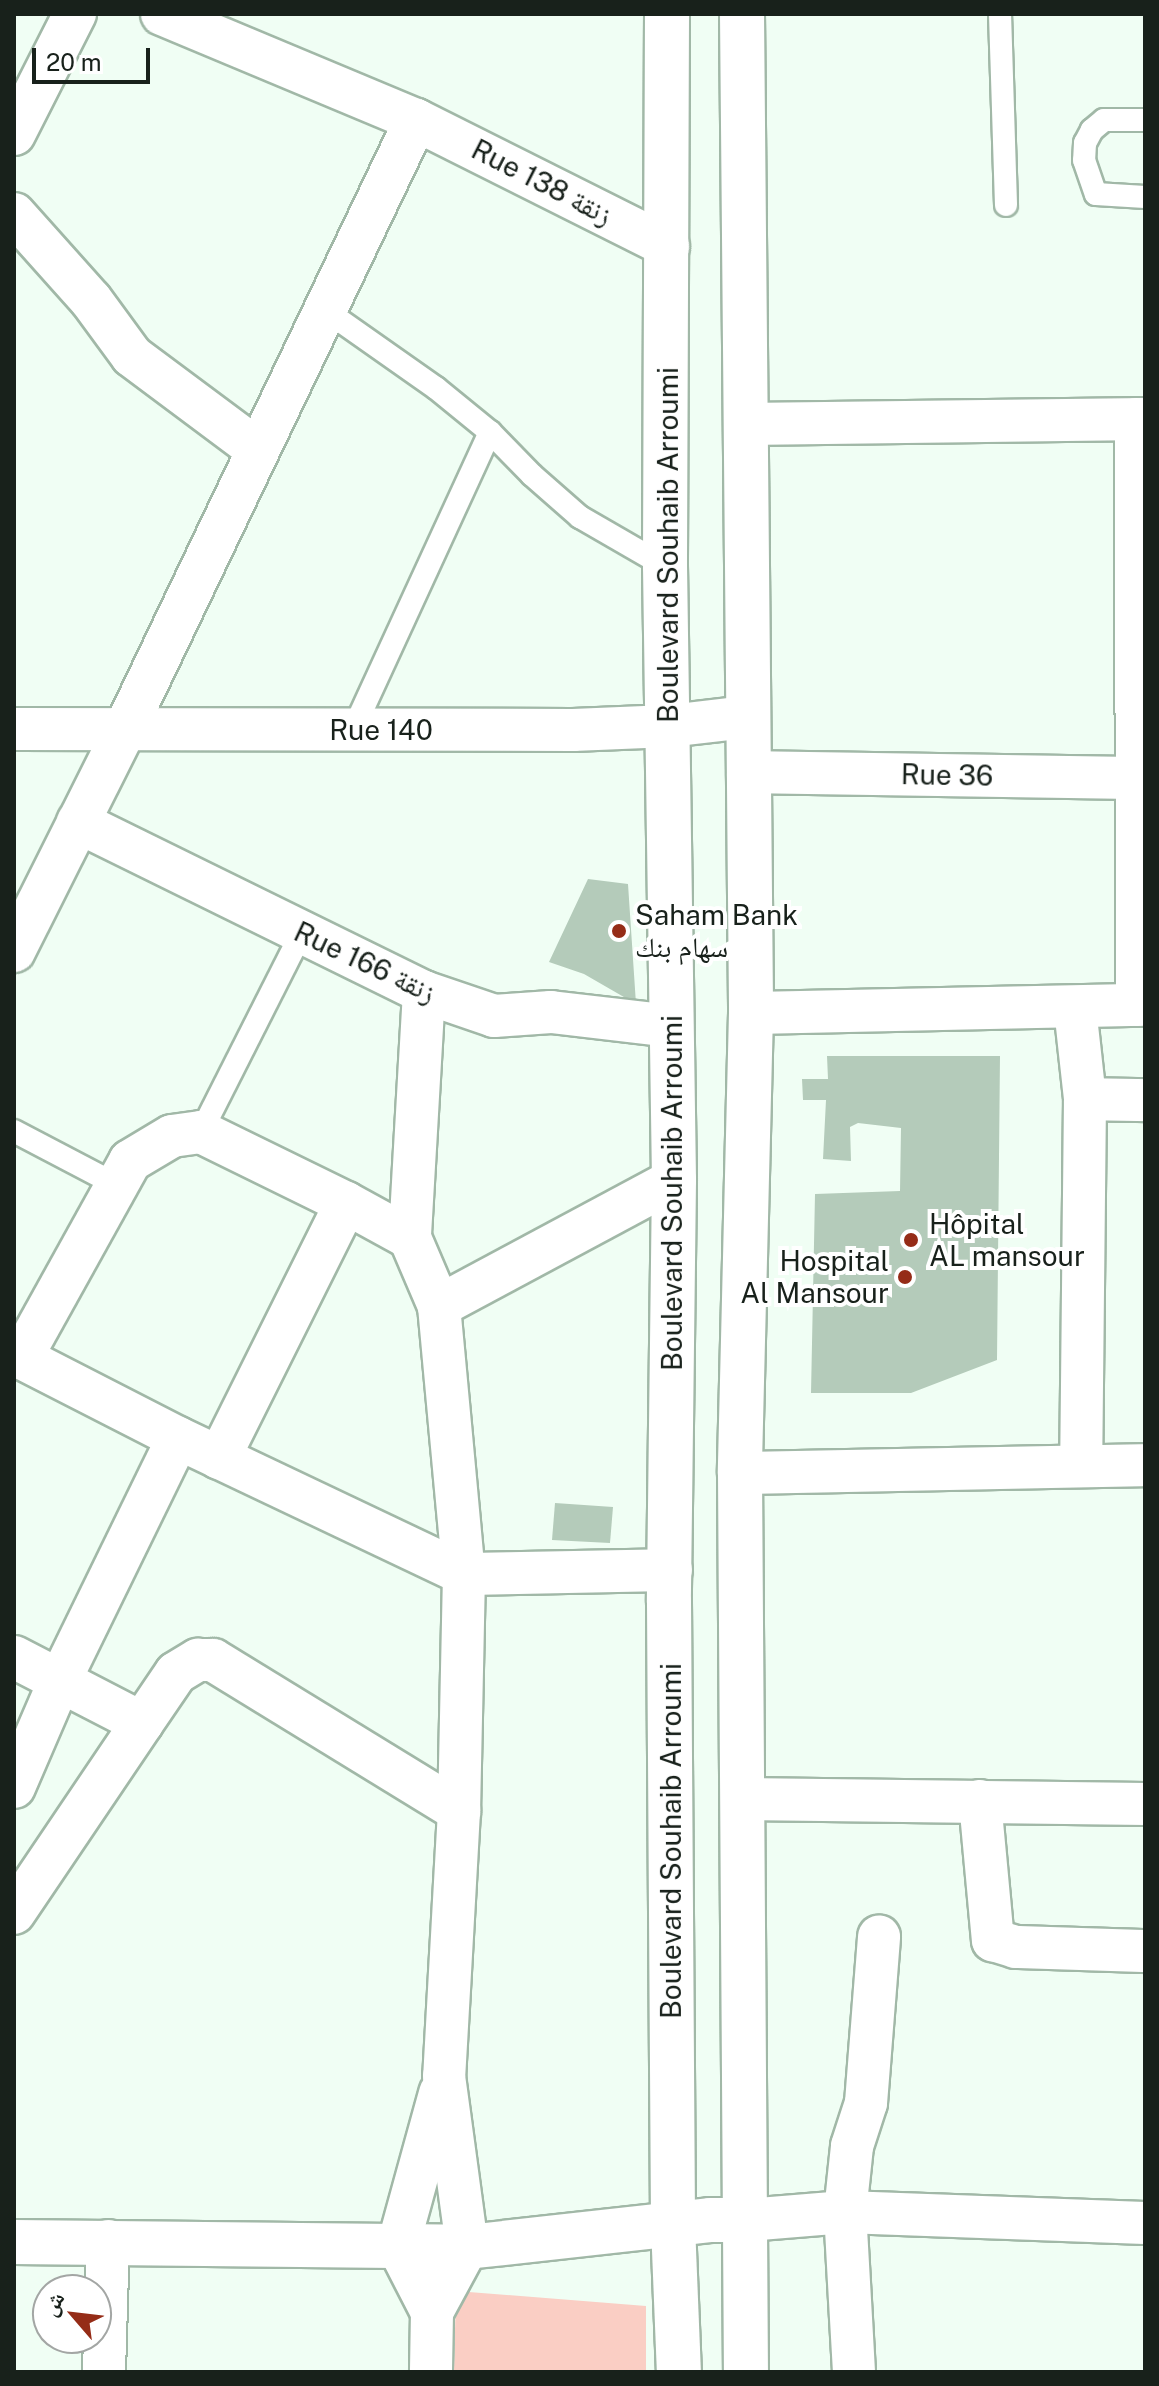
<!DOCTYPE html>
<html>
<head>
<meta charset="utf-8">
<style>
  body { margin:0 }
  #map { position:relative; width:1159px; height:2386px; overflow:hidden; background:#f0fef4; font-family:"Public Sans","Noto Naskh Arabic",sans-serif }
  div>[style] { position:absolute }
  .green>* { inset:0; background:#facec4 }
  .building>* { inset:0; background:#b4cbba }
  .roads { filter:drop-shadow(2px 0 #a1b8a7) drop-shadow(-2px 0 #a1b8a7) drop-shadow(0 2px #a1b8a7) drop-shadow(0 -2px #a1b8a7) }
  .lane>* { height:22px; margin:-11px; padding:0 11px; transform-origin:11px; border-radius:11px; background:#fff }
  .street>* { height:42px; margin:-21px; padding:0 21px; transform-origin:21px; border-radius:21px; background:#fff }
  .secondary>* { height:44px; margin:-22px; padding:0 22px; transform-origin:22px; border-radius:22px; background:#fff }
  .dots>* { width:22px; height:22px; translate:-50% -50%; box-sizing:border-box; border:4px solid #fff; border-radius:50% }
  span { translate:-50% -50%; white-space:nowrap; text-align:center; line-height:1.15; -webkit-text-stroke:8px #fff; paint-order:stroke }
  .street-label { font-size:28px; color:#18211b }
  .poi-label { font-size:28px; color:#18211b }
  .left { translate:0 -50%; text-align:left }
  .right { translate:-100% -50%; text-align:right }
  .frame { position:absolute; inset:0; border:16px solid #18211b; pointer-events:none }
  .north { position:absolute; left:32px; top:2274px; width:80px; height:80px; box-sizing:border-box; background:#fff; border:2px solid #a3a6a4; border-radius:50%; rotate:298deg; font-size:22px; font-weight:700; line-height:32px; text-align:center; color:#18211b }
  .north::after { content:''; display:block; margin:auto; width:28px; height:36px; background:#952c17; clip-path:polygon(50% 0,100% 100%,50% 72%,0 100%) }
  .scale { position:absolute; left:32px; top:48px; width:118px; height:36px; box-sizing:border-box; border:4px solid #18211b; border-top:0; padding-left:10px; font-size:24px; line-height:28px; white-space:nowrap; color:#18211b; -webkit-text-stroke:6px #fff; paint-order:stroke }
</style>
</head>
<body>
<div id="map">
  <div class="green">
    <div style="clip-path:polygon(456px 2291px,646px 2306px,646px 2372px,454px 2372px)"></div>
  </div>
  <div class="building">
    <div style="clip-path:polygon(588px 879px,628px 884px,636px 1004px,584px 974px,549px 962px)"></div>
    <div style="clip-path:polygon(827px 1056px,1000px 1056px,997px 1360px,911px 1393px,811px 1393px,815px 1194px,900px 1191px,901px 1128px,858px 1123px,850px 1127px,851px 1161px,823px 1159px,826px 1100px,803px 1100px,802px 1079px,828px 1079px)"></div>
    <div style="clip-path:polygon(555px 1503px,613px 1507px,610px 1543px,552px 1540px)"></div>
  </div>
  <div class="roads">
    <div class="lane">
      <div style="left:1000px;top:14px;width:191px;rotate:88.2deg"></div>
      <div style="left:1145px;top:120px;width:41px;rotate:180deg"></div>
      <div style="left:1104px;top:120px;width:16px;rotate:140deg"></div>
      <div style="left:1092px;top:130px;width:15px;rotate:118deg"></div>
      <div style="left:1085px;top:143px;width:17px;rotate:93deg"></div>
      <div style="left:1084px;top:160px;width:36px;rotate:71deg"></div>
      <div style="left:1096px;top:194px;width:49px;rotate:3.5deg"></div>
      <div style="left:325px;top:310px;width:136px;rotate:35.1deg"></div>
      <div style="left:436px;top:388px;width:70px;rotate:39.2deg"></div>
      <div style="left:490px;top:432px;width:60px;rotate:45.7deg"></div>
      <div style="left:532px;top:475px;width:64px;rotate:41.2deg"></div>
      <div style="left:580px;top:517px;width:98px;rotate:30deg"></div>
      <div style="left:353px;top:730px;width:328px;rotate:-65.3deg"></div>
      <div style="left:14px;top:1131px;width:116px;rotate:27.7deg"></div>
      <div style="left:201px;top:1132px;width:224px;rotate:-63.2deg"></div>
    </div>
    <div class="street">
      <div style="left:162px;top:14px;width:275px;rotate:22.7deg"></div>
      <div style="left:416px;top:120px;width:282px;rotate:26.6deg"></div>
      <div style="left:14px;top:134px;width:135px;rotate:-63.1deg"></div>
      <div style="left:14px;top:214px;width:115px;rotate:48.2deg"></div>
      <div style="left:91px;top:300px;width:69px;rotate:53.8deg"></div>
      <div style="left:132px;top:356px;width:157px;rotate:36.7deg"></div>
      <div style="left:1136px;top:419px;width:586px;rotate:89.9deg"></div>
      <div style="left:746px;top:424px;width:399px;rotate:-0.7deg"></div>
      <div style="left:14px;top:729px;width:559px;rotate:0.1deg"></div>
      <div style="left:573px;top:730px;width:96px;rotate:-2.4deg"></div>
      <div style="left:669px;top:726px;width:79px;rotate:-6.6deg"></div>
      <div style="left:748px;top:772px;width:397px;rotate:0.9deg"></div>
      <div style="left:78px;top:822px;width:386px;rotate:26.2deg"></div>
      <div style="left:424px;top:992px;width:74px;rotate:18.9deg"></div>
      <div style="left:494px;top:1016px;width:57px;rotate:-4deg"></div>
      <div style="left:551px;top:1012px;width:122px;rotate:6.6deg"></div>
      <div style="left:14px;top:951px;width:248px;rotate:-63.4deg"></div>
      <div style="left:125px;top:729px;width:675px;rotate:-64.46deg"></div>
      <div style="left:424px;top:992px;width:246px;rotate:93.3deg"></div>
      <div style="left:410px;top:1238px;width:74px;rotate:66.9deg"></div>
      <div style="left:439px;top:1306px;width:269px;rotate:84.7deg"></div>
      <div style="left:464px;top:1574px;width:237px;rotate:91.2deg"></div>
      <div style="left:459px;top:1811px;width:265px;rotate:93.2deg"></div>
      <div style="left:444px;top:2076px;width:173px;rotate:82.3deg"></div>
      <div style="left:467px;top:2247px;width:74px;rotate:118.3deg"></div>
      <div style="left:432px;top:2312px;width:60px;rotate:91deg"></div>
      <div style="left:1075px;top:1008px;width:92px;rotate:83.7deg"></div>
      <div style="left:1085px;top:1099px;width:366px;rotate:90.6deg"></div>
      <div style="left:751px;top:1013px;width:394px;rotate:-1.2deg"></div>
      <div style="left:1085px;top:1099px;width:60px;rotate:1deg"></div>
      <div style="left:439px;top:1306px;width:267px;rotate:-28.2deg"></div>
      <div style="left:14px;top:1354px;width:184px;rotate:27.1deg"></div>
      <div style="left:178px;top:1438px;width:317px;rotate:25.4deg"></div>
      <div style="left:464px;top:1574px;width:207px;rotate:-1.1deg"></div>
      <div style="left:21px;top:1358px;width:225px;rotate:-61deg"></div>
      <div style="left:130px;top:1161px;width:49px;rotate:-30.8deg"></div>
      <div style="left:172px;top:1136px;width:29px;rotate:-8deg"></div>
      <div style="left:201px;top:1132px;width:161px;rotate:26.1deg"></div>
      <div style="left:219px;top:1458px;width:285px;rotate:-63.5deg"></div>
      <div style="left:346px;top:1203px;width:73px;rotate:28.7deg"></div>
      <div style="left:740px;top:1473px;width:405px;rotate:-1.1deg"></div>
      <div style="left:14px;top:1657px;width:144px;rotate:27.3deg"></div>
      <div style="left:142px;top:1723px;width:229px;rotate:124deg"></div>
      <div style="left:142px;top:1723px;width:60px;rotate:-55.8deg"></div>
      <div style="left:176px;top:1673px;width:26px;rotate:-31deg"></div>
      <div style="left:198px;top:1660px;width:15px"></div>
      <div style="left:213px;top:1660px;width:289px;rotate:31.5deg"></div>
      <div style="left:14px;top:1787px;width:116px;rotate:-66.7deg"></div>
      <div style="left:60px;top:1680px;width:269px;rotate:-64deg"></div>
      <div style="left:743px;top:1799px;width:402px;rotate:0.7deg"></div>
      <div style="left:980px;top:1801px;width:140px;rotate:84.7deg"></div>
      <div style="left:993px;top:1940px;width:24px;rotate:17deg"></div>
      <div style="left:1016px;top:1947px;width:129px;rotate:1.8deg"></div>
      <div style="left:747px;top:2220px;width:98px;rotate:-4.7deg"></div>
      <div style="left:845px;top:2212px;width:300px;rotate:2.1deg"></div>
      <div style="left:432px;top:2312px;width:74px;rotate:-117.3deg"></div>
      <div style="left:398px;top:2246px;width:159px;rotate:-74.6deg"></div>
      <div style="left:104px;top:2372px;width:131px;rotate:-88.3deg"></div>
      <div style="left:854px;top:2372px;width:160px;rotate:-93.2deg"></div>
      <div style="left:845px;top:2212px;width:66px;rotate:-83.9deg"></div>
      <div style="left:852px;top:2146px;width:45px;rotate:-72deg"></div>
      <div style="left:866px;top:2103px;width:167px;rotate:-85.5deg"></div>
    </div>
    <div class="secondary">
      <div style="left:667px;top:14px;width:552px;rotate:90.21deg"></div>
      <div style="left:665px;top:566px;width:614px;rotate:89.16deg"></div>
      <div style="left:674px;top:1180px;width:422px;rotate:90.7deg"></div>
      <div style="left:669px;top:1602px;width:623px;rotate:89.63deg"></div>
      <div style="left:673px;top:2225px;width:147px;rotate:87.7deg"></div>
      <div style="left:742px;top:14px;width:999px;rotate:89.48deg"></div>
      <div style="left:751px;top:1013px;width:460px;rotate:91.4deg"></div>
      <div style="left:740px;top:1473px;width:899px;rotate:89.62deg"></div>
      <div style="left:14px;top:2242px;width:453px;rotate:0.6deg"></div>
      <div style="left:467px;top:2247px;width:244px;rotate:-6.3deg"></div>
      <div style="left:710px;top:2220px;width:37px"></div>
    </div>
  </div>
  <div class="dots">
    <div style="left:619px;top:931px;background:#952c17"></div>
    <div style="left:911px;top:1240px;background:#952c17"></div>
    <div style="left:905px;top:1277px;background:#952c17"></div>
  </div>
  <div class="street-label">
    <span style="left:542px;top:182px;rotate:27deg">Rue 138 زنقة</span>
    <span style="left:668px;top:545px;rotate:-90deg">Boulevard Souhaib Arroumi</span>
    <span style="left:381px;top:730px">Rue 140</span>
    <span style="left:947px;top:775px;rotate:1deg">Rue 36</span>
    <span style="left:365px;top:962px;rotate:25deg">Rue 166 زنقة</span>
    <span style="left:672px;top:1193px;rotate:-90deg">Boulevard Souhaib Arroumi</span>
    <span style="left:671px;top:1841px;rotate:-90deg">Boulevard Souhaib Arroumi</span>
  </div>
  <div class="poi-label">
    <span class="left" style="left:635px;top:931px">Saham Bank<br>سهام بنك</span>
    <span class="left" style="left:929px;top:1240px">Hôpital<br>AL mansour</span>
    <span class="right" style="left:889px;top:1277px">Hospital<br>Al Mansour</span>
  </div>
  <div class="frame"></div>
  <div class="north">ش</div>
  <div class="scale">20 m</div>
</div>
</body>
</html>
